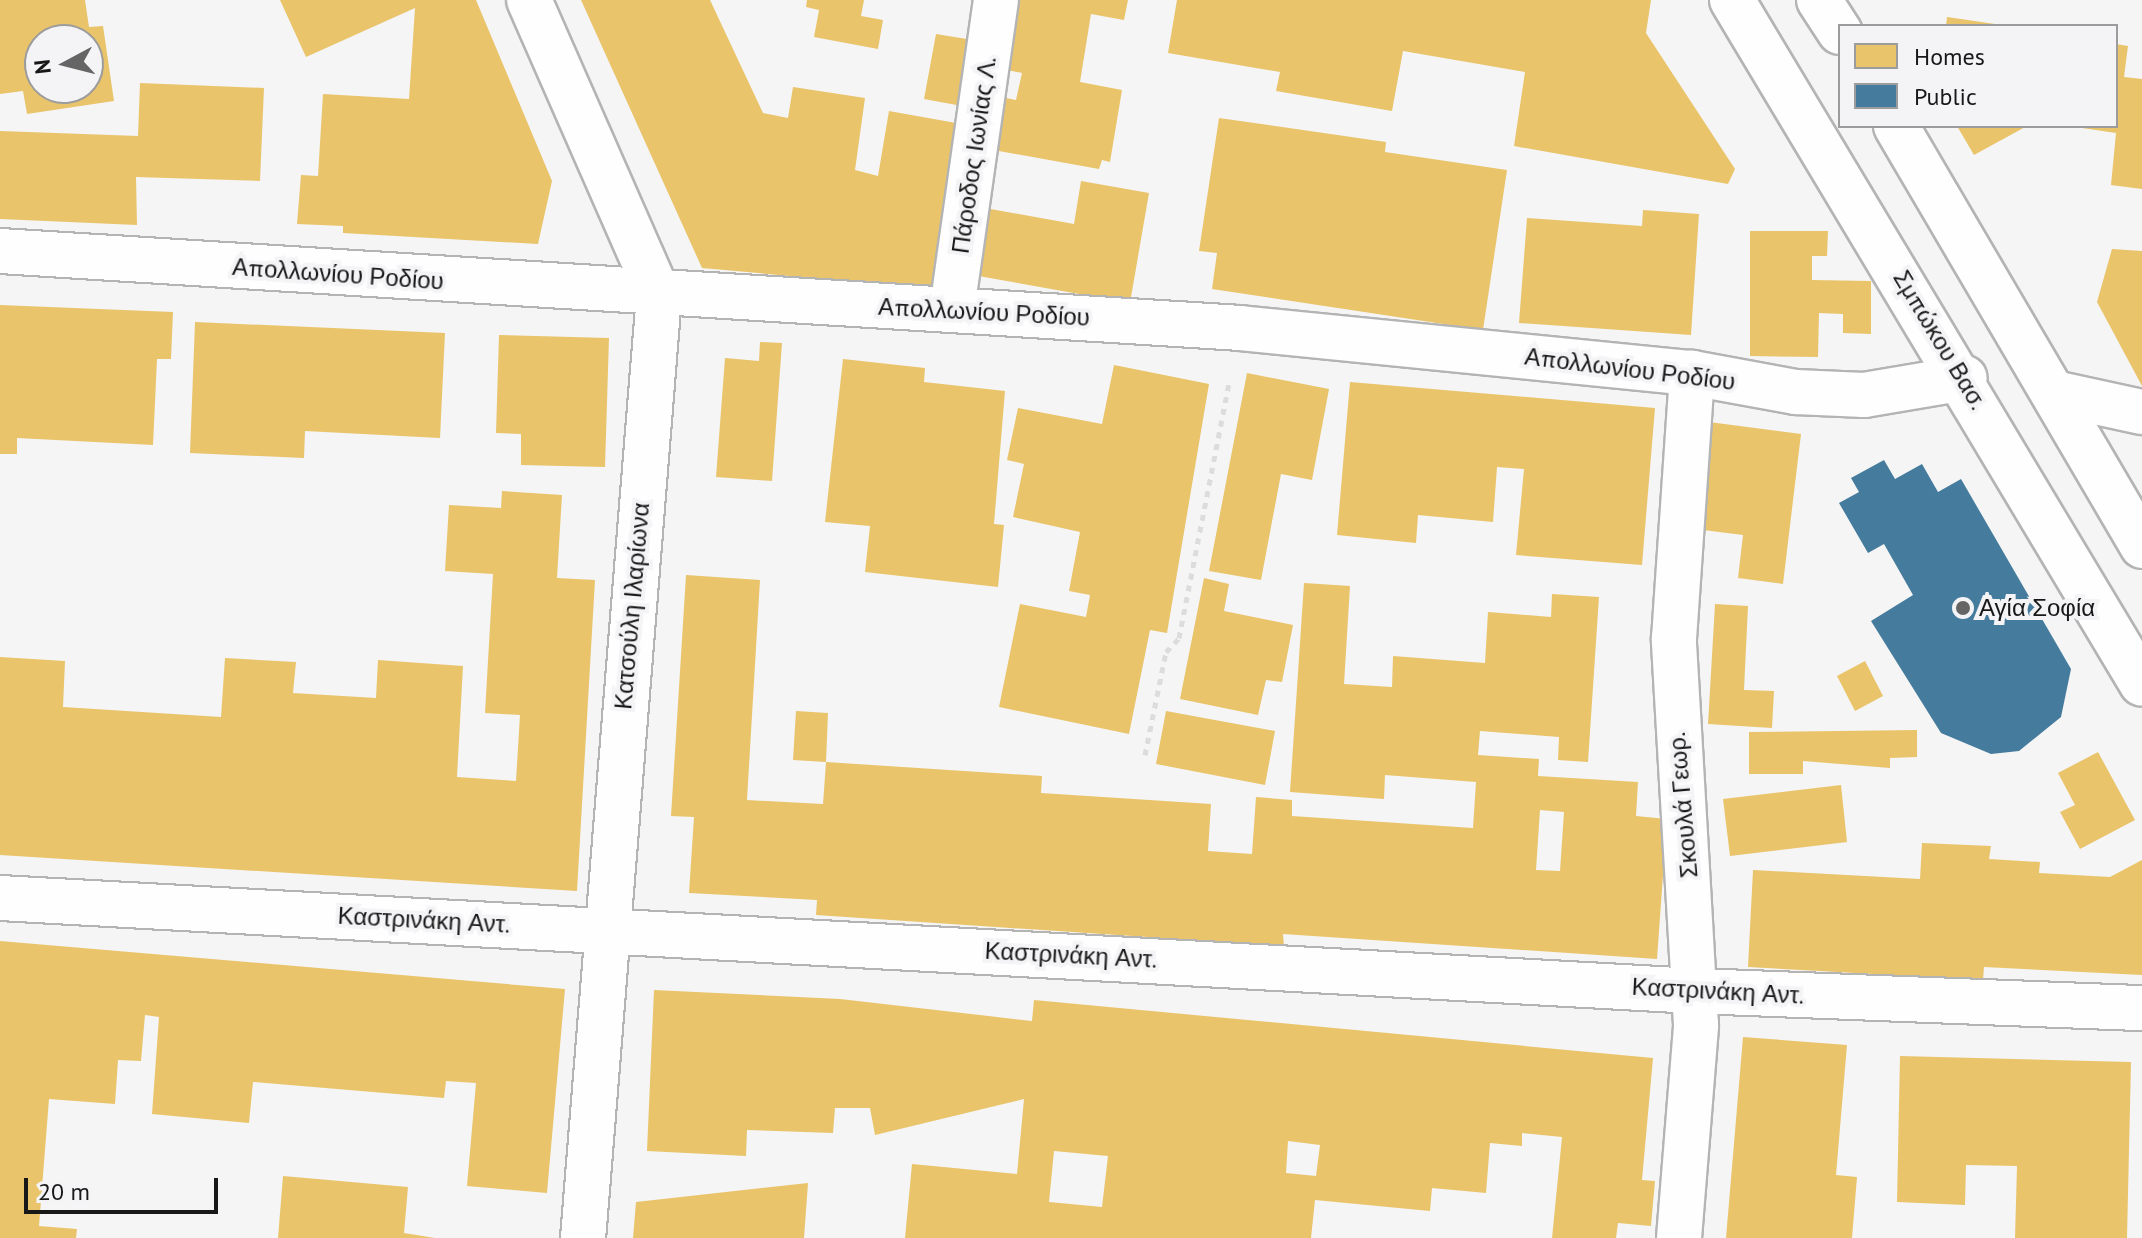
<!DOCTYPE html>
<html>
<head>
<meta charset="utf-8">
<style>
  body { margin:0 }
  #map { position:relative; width:2142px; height:1238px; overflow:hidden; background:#f5f5f5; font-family:"PT Sans",sans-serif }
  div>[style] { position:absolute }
  .homes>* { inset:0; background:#e9c46a }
  .public>* { inset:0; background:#457b9d }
  .path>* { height:5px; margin-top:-2.5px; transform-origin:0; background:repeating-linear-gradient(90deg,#dcdcdc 0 6px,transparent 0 12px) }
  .roads { filter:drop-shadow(2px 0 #b4b4b4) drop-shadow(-2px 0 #b4b4b4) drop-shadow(0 2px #b4b4b4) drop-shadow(0 -2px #b4b4b4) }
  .minor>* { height:44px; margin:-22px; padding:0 22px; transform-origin:22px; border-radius:22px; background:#fefefe }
  .secondary>* { height:44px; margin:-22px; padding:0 22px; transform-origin:22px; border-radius:22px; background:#fefefe }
  .dots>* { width:22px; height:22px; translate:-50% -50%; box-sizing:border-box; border:4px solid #f4f4f6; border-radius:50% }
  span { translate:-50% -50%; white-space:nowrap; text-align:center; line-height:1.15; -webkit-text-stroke:8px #f4f4f6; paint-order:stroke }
  .street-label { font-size:24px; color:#181818 }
  .poi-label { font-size:24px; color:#181818 }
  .left { translate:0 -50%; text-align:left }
  .legend { position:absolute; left:1838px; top:24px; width:280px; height:104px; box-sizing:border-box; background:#f4f4f6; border:2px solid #9c9c9d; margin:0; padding:10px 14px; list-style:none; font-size:24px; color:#181818 }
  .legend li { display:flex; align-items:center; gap:16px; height:40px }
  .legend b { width:40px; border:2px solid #9c9c9d }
  .north { position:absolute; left:24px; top:24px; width:80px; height:80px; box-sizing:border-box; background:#f4f4f6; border:2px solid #9c9c9d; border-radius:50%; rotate:263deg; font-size:22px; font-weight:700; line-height:32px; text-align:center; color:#181818 }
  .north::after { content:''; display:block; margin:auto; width:28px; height:36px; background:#656565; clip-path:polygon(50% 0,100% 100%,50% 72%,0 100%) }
  .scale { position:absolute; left:24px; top:1178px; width:194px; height:36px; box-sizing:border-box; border:4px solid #181818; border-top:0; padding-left:10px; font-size:24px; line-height:28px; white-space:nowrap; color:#181818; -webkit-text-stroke:6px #f4f4f6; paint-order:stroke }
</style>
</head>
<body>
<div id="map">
  <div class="homes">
    <div style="clip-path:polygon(evenodd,0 0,85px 0,89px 27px,103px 26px,114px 101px,27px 114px,23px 91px,0 94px,0 0,40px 40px,88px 40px,88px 88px,40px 88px,40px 40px)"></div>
    <div style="clip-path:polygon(280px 0,476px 0,552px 181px,538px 244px,343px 233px,343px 226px,297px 224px,301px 175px,318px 176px,323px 94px,409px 99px,415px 8px,306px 57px)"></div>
    <div style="clip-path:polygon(581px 0,710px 0,763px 113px,788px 118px,793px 87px,865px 98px,855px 170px,878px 176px,889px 111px,956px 123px,934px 289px,702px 268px)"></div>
    <div style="clip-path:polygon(807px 0,864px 0,861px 16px,883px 20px,878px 49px,814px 37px,819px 10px,806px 7px)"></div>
    <div style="clip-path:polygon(1010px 0,1128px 0,1124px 20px,1091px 14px,1080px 82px,1122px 90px,1110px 162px,1102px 160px,1099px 169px,988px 149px,996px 96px,1016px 100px,1022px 73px,998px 68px)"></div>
    <div style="clip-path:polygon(1177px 0,1651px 0,1646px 33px,1735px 169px,1728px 184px,1514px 146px,1525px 72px,1403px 51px,1392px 111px,1276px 91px,1280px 72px,1168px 53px)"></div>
    <div style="clip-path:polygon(1947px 17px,1995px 24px,1994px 26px,1946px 26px)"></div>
    <div style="clip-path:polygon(936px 34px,973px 40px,962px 106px,924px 99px)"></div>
    <div style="clip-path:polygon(2116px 44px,2128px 46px,2124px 77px,2142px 79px,2142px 189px,2111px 185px,2116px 133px,2082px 128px,2116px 126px)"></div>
    <div style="clip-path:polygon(140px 83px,264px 88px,260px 181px,136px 177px,137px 225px,0 219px,0 131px,138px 136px)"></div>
    <div style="clip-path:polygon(1219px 118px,1386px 142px,1385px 152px,1507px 170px,1483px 330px,1212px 289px,1217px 253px,1199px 251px)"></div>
    <div style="clip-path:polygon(1957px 126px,2027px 126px,1974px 155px)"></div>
    <div style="clip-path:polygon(1081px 181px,1149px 193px,1130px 303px,973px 275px,985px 208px,1074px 224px)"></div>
    <div style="clip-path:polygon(1643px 210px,1699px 214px,1691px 335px,1519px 323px,1527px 218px,1642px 226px)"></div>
    <div style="clip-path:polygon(1750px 231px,1828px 231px,1827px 256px,1812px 256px,1812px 280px,1871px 281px,1871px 334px,1843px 333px,1843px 314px,1819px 313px,1818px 357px,1750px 356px)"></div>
    <div style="clip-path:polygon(2112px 249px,2142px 251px,2142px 386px,2097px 302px)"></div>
    <div style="clip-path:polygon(0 305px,173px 312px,171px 359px,157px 359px,153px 445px,17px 438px,17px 454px,0 454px)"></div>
    <div style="clip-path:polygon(195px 322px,445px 333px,440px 438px,305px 431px,304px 458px,190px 453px)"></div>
    <div style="clip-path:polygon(499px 335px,609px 338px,605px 467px,521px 465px,521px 434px,496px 433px)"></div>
    <div style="clip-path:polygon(760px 342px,782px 343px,772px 481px,716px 477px,725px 358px,759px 361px)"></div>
    <div style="clip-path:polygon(843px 359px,925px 368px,924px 382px,1005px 391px,994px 524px,1004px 525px,998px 587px,865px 572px,870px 526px,825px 522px)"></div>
    <div style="clip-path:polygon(1114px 365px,1209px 384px,1167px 633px,1150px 630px,1129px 734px,999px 707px,1020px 604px,1086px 617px,1090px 595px,1069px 591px,1080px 532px,1013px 517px,1024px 464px,1007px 460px,1018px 408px,1102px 424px)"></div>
    <div style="clip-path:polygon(1247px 373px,1329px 389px,1312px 480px,1281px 474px,1261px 580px,1209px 571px)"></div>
    <div style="clip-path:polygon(1350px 382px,1655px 408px,1642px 565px,1516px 555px,1524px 469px,1497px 467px,1493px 522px,1418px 515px,1416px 543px,1337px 535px)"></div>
    <div style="clip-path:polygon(1709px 422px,1801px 434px,1783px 584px,1738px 578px,1743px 535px,1695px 529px)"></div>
    <div style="clip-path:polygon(502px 491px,562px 495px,557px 578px,595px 580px,577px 891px,0 855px,0 657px,65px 661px,63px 707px,221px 717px,225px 658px,296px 662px,293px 693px,376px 698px,378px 660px,463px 666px,457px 777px,516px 781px,520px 715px,485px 713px,493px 574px,445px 571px,449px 505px,501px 508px)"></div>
    <div style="clip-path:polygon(evenodd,686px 575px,760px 580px,747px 800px,823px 804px,826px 762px,1042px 776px,1041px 793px,1211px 804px,1208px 851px,1252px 854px,1256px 797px,1292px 800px,1292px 816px,1473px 828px,1476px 782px,1385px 775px,1384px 799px,1290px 792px,1304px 583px,1350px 586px,1344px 684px,1392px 687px,1393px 656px,1485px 663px,1488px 612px,1551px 617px,1552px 594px,1599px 597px,1588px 762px,1558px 760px,1559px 737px,1480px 731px,1478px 755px,1539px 759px,1538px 776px,1638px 782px,1636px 816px,1667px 819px,1657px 959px,1283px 934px,1284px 946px,816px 915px,817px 900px,689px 893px,694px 817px,671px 816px,686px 575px,1540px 810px,1564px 812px,1560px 871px,1536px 870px,1540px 810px)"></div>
    <div style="clip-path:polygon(1204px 578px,1229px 584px,1224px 611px,1293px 625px,1282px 682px,1266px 680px,1258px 715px,1180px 699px)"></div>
    <div style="clip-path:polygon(1715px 604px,1748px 606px,1744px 690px,1774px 691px,1772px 728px,1708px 724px)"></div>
    <div style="clip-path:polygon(1865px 661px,1883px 696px,1855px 711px,1837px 676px)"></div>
    <div style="clip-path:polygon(796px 711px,828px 713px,826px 762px,793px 760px)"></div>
    <div style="clip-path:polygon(1166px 711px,1275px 731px,1265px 785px,1156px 764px)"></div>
    <div style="clip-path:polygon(1917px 730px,1917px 757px,1890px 758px,1890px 768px,1803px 761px,1803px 774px,1749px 774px,1749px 732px)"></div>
    <div style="clip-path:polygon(2098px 752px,2135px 820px,2080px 849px,2060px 812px,2075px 805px,2058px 773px)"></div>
    <div style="clip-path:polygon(1841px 785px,1847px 842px,1730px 856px,1723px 799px)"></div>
    <div style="clip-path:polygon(1922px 843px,1991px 846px,1989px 859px,2040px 862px,2039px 873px,2110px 877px,2142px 860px,2142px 975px,1984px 967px,1983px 980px,1748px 967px,1753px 870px,1920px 879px)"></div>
    <div style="clip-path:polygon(0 941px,565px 989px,547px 1193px,467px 1186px,476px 1083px,446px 1081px,444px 1098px,253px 1082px,249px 1123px,152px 1114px,159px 1017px,145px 1015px,141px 1061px,118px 1060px,115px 1104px,49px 1099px,39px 1226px,77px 1229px,76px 1238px,0 1238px)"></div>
    <div style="clip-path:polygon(evenodd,654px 990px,840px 999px,1032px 1021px,1034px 1000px,1653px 1058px,1642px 1180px,1655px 1181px,1651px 1226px,1618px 1223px,1616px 1238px,1552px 1238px,1562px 1137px,1522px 1133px,1522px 1146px,1490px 1143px,1486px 1193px,1432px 1188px,1430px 1211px,1315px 1200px,1311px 1238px,905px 1238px,912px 1164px,1017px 1174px,1024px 1099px,875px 1135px,870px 1108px,835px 1108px,833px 1133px,747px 1130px,746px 1156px,647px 1151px,654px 990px,1288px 1141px,1320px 1145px,1316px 1176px,1286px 1173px,1288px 1141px,654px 990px,1054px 1151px,1108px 1156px,1102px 1207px,1049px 1202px,1054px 1151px)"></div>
    <div style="clip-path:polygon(1743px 1037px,1847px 1045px,1836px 1175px,1857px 1177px,1852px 1238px,1726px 1238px)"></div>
    <div style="clip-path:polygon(1900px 1056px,2131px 1062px,2127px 1238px,2015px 1238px,2017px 1166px,1966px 1165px,1965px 1205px,1897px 1202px)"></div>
    <div style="clip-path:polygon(283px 1176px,408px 1187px,404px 1233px,435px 1238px,278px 1238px)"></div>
    <div style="clip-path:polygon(808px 1183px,804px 1238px,633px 1238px,636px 1202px)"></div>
  </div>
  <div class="public">
    <div style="clip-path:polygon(1884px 460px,1895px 479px,1922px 464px,1938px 492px,1961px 479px,2071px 669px,2061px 717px,2019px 751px,1991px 754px,1941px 733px,1871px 621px,1913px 595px,1884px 544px,1868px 553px,1839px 503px,1859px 492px,1851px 478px)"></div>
  </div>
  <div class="path">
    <div style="left:1145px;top:755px;width:105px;rotate:-78.5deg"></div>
    <div style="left:1166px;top:652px;width:19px;rotate:-47deg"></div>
    <div style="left:1179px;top:638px;width:259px;rotate:-78.9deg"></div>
  </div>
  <div class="roads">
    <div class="minor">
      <div style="left:529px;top:0;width:323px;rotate:66.3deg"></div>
      <div style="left:659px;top:296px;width:945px;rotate:94.61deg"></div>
      <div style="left:0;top:251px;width:1242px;rotate:3.55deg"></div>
      <div style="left:1240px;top:328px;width:454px;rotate:5.7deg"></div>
      <div style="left:1692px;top:373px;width:106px;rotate:10.4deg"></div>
      <div style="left:1796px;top:392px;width:68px;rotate:2.5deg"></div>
      <div style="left:1864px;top:395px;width:102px;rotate:-9.6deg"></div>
      <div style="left:952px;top:309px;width:312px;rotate:-81.9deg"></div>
      <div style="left:2054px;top:393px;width:90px;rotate:12.2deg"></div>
      <div style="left:0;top:898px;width:1699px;rotate:3.14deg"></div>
      <div style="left:1696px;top:991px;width:446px;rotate:2.2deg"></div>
      <div style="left:1679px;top:1238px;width:214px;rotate:-85.4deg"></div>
      <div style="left:1696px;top:1025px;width:387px;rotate:-93.3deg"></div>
      <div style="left:1674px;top:639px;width:267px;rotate:-86.1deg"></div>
    </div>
    <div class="secondary">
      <div style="left:1732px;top:0;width:797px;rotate:59.06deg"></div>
      <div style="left:1819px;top:0;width:38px;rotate:57deg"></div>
      <div style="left:1896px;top:126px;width:487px;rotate:59.6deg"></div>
    </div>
  </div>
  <div class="dots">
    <div style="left:1963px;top:608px;background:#656565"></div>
  </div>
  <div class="street-label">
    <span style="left:974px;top:155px;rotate:-82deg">Πάροδος Ιωνίας Λ.</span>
    <span style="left:338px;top:274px;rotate:4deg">Απολλωνίου Ροδίου</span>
    <span style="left:984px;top:312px;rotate:3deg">Απολλωνίου Ροδίου</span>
    <span style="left:1940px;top:340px;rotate:59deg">Σμπώκου Βασ.</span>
    <span style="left:1630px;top:369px;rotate:7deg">Απολλωνίου Ροδίου</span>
    <span style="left:632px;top:606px;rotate:-85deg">Κατσούλη Ιλαρίωνα</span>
    <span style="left:1683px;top:805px;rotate:-95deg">Σκουλά Γεωρ.</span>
    <span style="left:424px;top:920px;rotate:3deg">Καστρινάκη Αντ.</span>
    <span style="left:1071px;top:955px;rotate:3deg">Καστρινάκη Αντ.</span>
    <span style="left:1718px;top:991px;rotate:3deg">Καστρινάκη Αντ.</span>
  </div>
  <div class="poi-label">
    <span class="left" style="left:1979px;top:608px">Αγία Σοφία</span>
  </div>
  <ul class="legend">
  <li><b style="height:22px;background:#e9c46a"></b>Homes</li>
  <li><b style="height:22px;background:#457b9d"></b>Public</li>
  </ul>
  <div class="north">N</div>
  <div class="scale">20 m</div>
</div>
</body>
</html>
